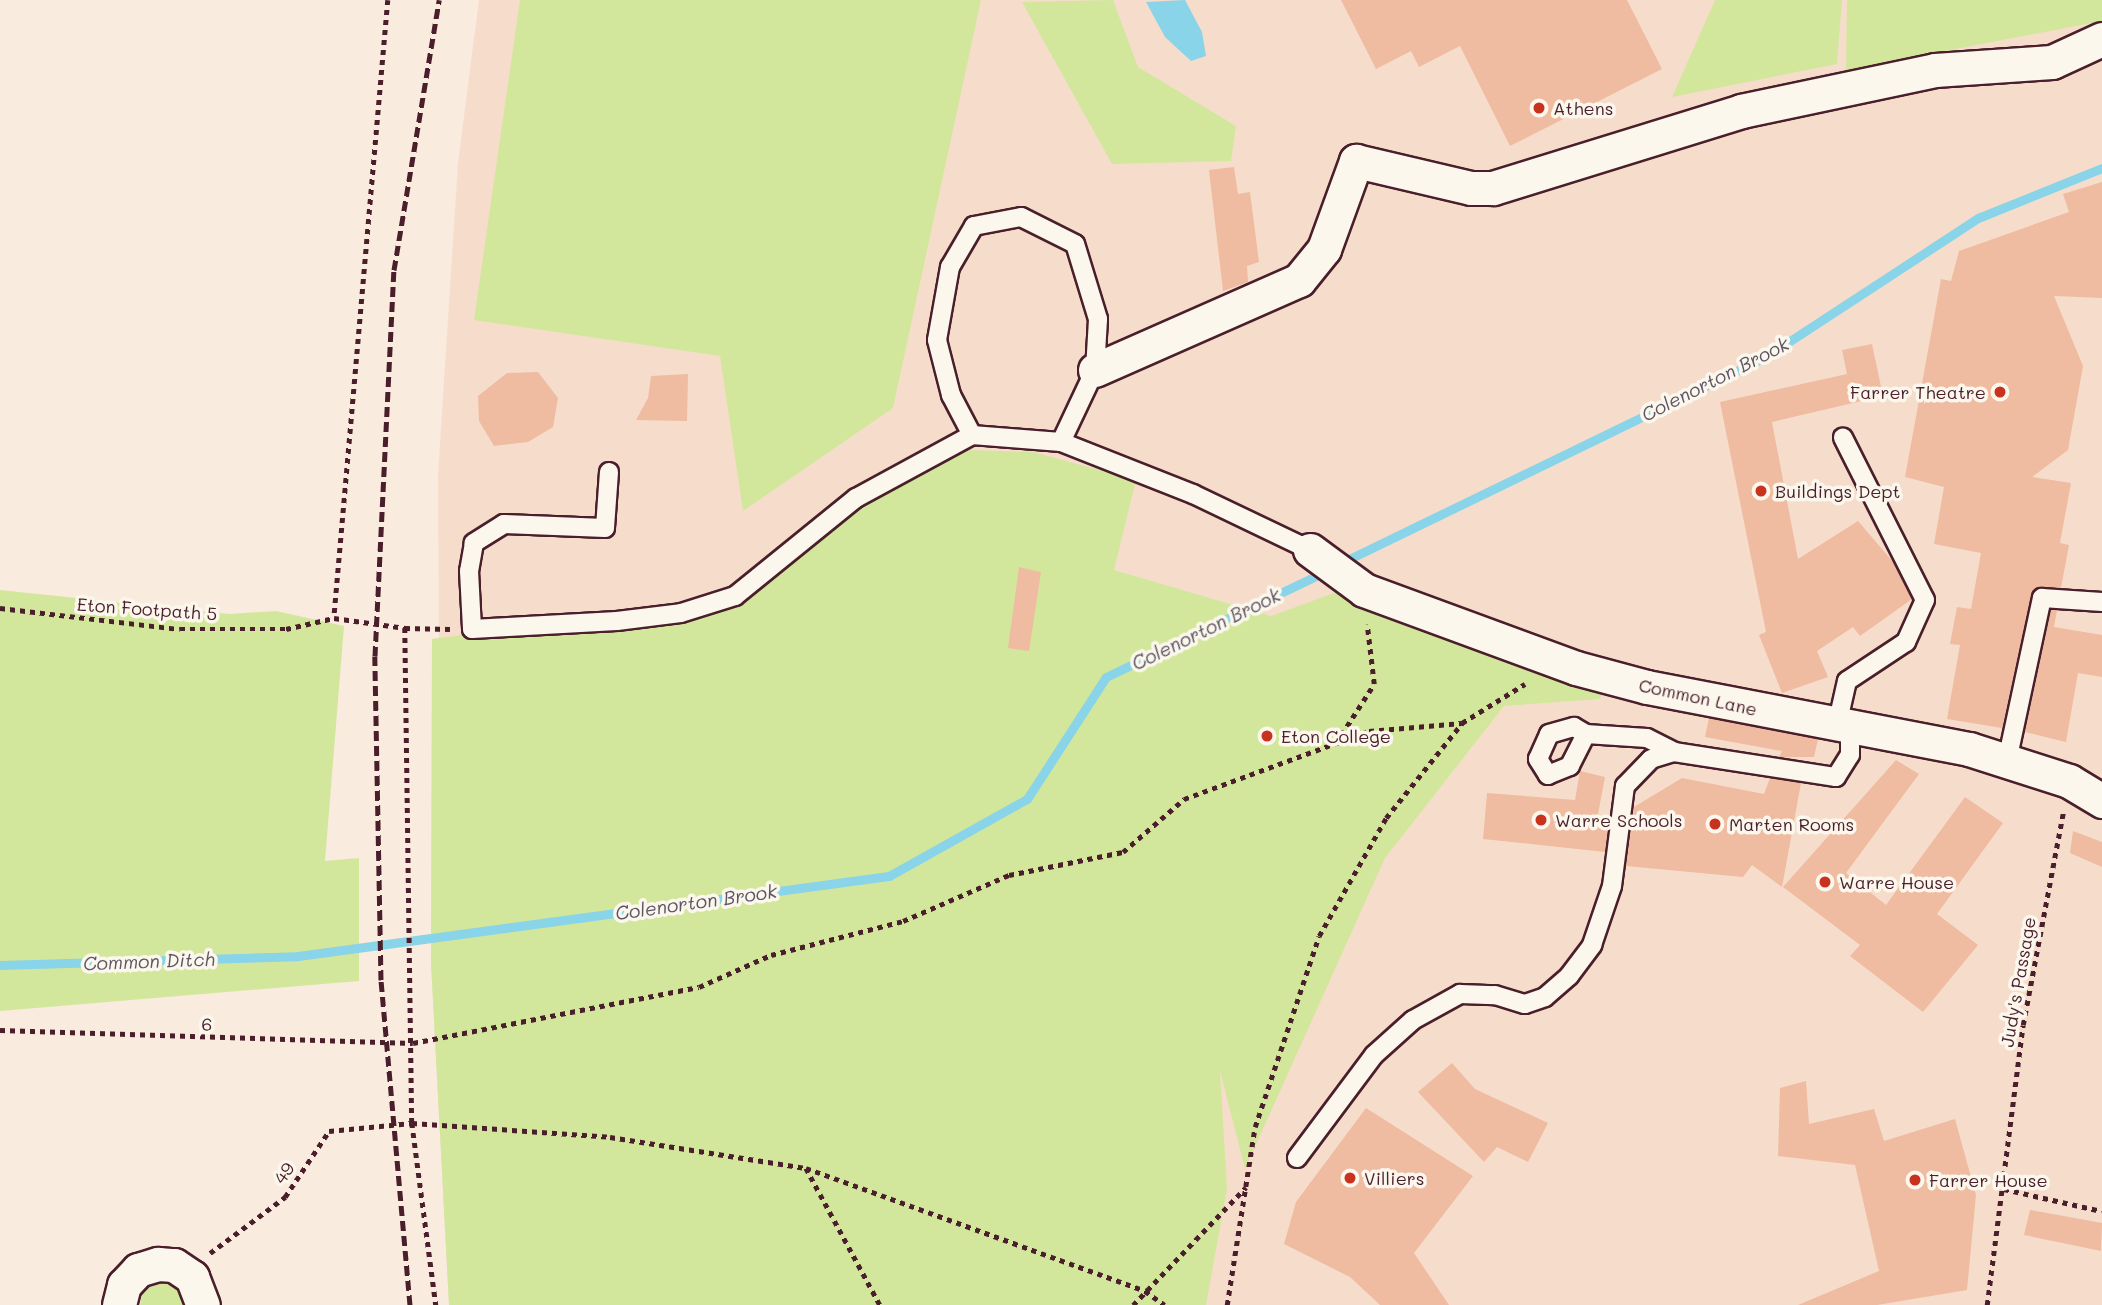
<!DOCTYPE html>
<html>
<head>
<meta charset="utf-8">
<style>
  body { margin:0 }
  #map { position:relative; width:2102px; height:1305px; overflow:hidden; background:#f9ebdd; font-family:Mali,sans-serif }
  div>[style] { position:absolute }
  .built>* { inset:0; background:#f6ddcb }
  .green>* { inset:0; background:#d3e79c }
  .water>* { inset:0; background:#89d4e9 }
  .stream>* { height:9px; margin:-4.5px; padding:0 4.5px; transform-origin:4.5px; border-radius:4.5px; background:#89d4e9 }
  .building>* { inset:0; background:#efbba1 }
  .path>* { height:4.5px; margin-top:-2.25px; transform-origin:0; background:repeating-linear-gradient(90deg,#4a1f2b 0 5px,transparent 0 10px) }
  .roads { filter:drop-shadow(2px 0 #4a1f2b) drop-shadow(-2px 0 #4a1f2b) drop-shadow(0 2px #4a1f2b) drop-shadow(0 -2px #4a1f2b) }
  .lane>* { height:18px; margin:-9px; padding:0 9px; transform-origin:9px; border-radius:9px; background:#fbf7ec }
  .street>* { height:33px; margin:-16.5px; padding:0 16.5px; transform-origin:16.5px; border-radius:16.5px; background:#fbf7ec }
  .rail>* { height:5px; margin-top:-2.5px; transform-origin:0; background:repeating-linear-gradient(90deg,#4a1f2b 0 10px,transparent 0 15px) }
  .dots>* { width:19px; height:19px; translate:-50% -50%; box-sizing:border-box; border:4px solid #fbf7ec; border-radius:50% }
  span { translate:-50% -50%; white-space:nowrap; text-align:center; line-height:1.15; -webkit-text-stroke:7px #fbf7ec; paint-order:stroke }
  .poi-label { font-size:18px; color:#4a1f2b }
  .left { translate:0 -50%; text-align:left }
  .right { translate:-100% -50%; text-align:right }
  .street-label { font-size:18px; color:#4a1f2b }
  .water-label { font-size:19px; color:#5d5564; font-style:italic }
</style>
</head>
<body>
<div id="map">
  <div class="built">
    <div style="clip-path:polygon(479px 0,2102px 0,2102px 1305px,449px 1305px,431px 963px,432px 639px,439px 638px,438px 475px,458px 163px)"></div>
  </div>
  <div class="green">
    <div style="clip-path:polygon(520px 0,981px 0,893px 408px,743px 511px,720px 356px,474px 320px)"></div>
    <div style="clip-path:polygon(1113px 0,1138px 67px,1236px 126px,1231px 161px,1112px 164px,1022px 2px)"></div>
    <div style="clip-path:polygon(1715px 0,1842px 0,1837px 64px,1672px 97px)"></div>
    <div style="clip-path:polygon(1847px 0,2102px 0,2102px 21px,1846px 70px)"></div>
    <div style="clip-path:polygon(967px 450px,1033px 452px,1136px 480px,1114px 570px,1271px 616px,1342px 590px,1607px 688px,1599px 699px,1504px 706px,1385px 858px,1245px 1169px,1220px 1071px,1227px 1189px,1206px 1305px,449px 1305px,431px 963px,432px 639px,727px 602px,918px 467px)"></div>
    <div style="clip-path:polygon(0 590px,229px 614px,276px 611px,344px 626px,325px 861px,359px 858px,359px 981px,0 1011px)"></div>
    <div style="clip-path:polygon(174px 1275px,189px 1305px,140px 1305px,144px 1284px)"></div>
  </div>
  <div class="water">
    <div style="clip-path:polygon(1185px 0,1202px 32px,1206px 56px,1191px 61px,1165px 37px,1146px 2px)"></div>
  </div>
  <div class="stream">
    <div style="left:1341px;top:563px;width:470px;rotate:-25.9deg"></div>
    <div style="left:1764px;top:358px;width:256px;rotate:-33.2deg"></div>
    <div style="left:1978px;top:218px;width:134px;rotate:-22deg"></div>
    <div style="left:0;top:965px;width:298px;rotate:-1.7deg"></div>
    <div style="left:298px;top:956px;width:596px;rotate:-7.71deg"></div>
    <div style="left:889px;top:876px;width:158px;rotate:-29.2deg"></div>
    <div style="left:1027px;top:799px;width:145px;rotate:-57.1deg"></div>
    <div style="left:1106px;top:677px;width:244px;rotate:-25.7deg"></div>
  </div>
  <div class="building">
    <div style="clip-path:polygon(1341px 0,1627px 0,1662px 69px,1510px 146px,1460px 46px,1419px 67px,1411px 51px,1376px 69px)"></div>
    <div style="clip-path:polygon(1234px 167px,1238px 194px,1250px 192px,1259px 262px,1247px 266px,1248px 282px,1223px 291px,1209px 170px)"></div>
    <div style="clip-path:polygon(2102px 182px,2102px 298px,2054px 296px,2083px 366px,2068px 450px,2032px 477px,2071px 483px,2060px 543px,2069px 545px,2061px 588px,2038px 587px,2031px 595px,2002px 728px,1947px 719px,1960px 645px,1950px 644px,1957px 607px,1971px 609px,1981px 553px,1934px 544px,1944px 487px,1905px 477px,1941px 279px,1951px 281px,1959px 251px,2069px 212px,2063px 194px)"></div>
    <div style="clip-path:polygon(1872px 344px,1883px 396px,1772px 422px,1798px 559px,1858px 521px,1894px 563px,1912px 599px,1860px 636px,1853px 627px,1817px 651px,1828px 677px,1782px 693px,1759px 635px,1766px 632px,1720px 402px,1847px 374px,1842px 350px)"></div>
    <div style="clip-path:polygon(538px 372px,558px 398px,553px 427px,528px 442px,494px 446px,479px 421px,478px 396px,507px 373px)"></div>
    <div style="clip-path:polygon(688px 374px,687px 421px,636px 420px,648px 398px,651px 376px)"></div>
    <div style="clip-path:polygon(1019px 567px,1041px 572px,1029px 651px,1008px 648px)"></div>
    <div style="clip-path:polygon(2051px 610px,2057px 610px,2054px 627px,2102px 635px,2102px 677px,2078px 673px,2066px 742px,2025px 732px)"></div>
    <div style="clip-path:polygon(1709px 718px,1818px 739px,1814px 757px,1779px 757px,1782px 751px,1705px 737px)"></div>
    <div style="clip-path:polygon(1896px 760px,1919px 774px,1846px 873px,1886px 905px,1965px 797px,2003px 823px,1937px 914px,1978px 945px,1923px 1012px,1850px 956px,1860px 945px,1783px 887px)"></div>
    <div style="clip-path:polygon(1580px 771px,1605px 777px,1595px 830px,1609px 822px,1605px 852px,1483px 839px,1487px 793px,1575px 800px)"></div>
    <div style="clip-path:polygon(1682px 778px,1764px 794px,1770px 778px,1801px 783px,1782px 887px,1752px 865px,1743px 877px,1626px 866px,1634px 807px)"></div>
    <div style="clip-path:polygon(2073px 831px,2102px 842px,2102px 867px,2070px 853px)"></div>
    <div style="clip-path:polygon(1452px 1063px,1475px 1089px,1548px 1123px,1528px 1162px,1497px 1147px,1484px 1162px,1418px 1092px)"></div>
    <div style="clip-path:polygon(1806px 1081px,1809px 1124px,1874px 1109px,1884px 1141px,1955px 1119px,1976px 1195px,1967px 1290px,1877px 1305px,1798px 1305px,1879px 1271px,1855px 1165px,1778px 1156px,1780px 1088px)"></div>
    <div style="clip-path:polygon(1366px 1108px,1473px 1176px,1414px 1253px,1449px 1305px,1380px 1305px,1350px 1277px,1284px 1244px,1296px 1202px)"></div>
    <div style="clip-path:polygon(2030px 1210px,2102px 1223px,2101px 1251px,2024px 1235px)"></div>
  </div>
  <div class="path">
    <div style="left:388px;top:0;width:620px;rotate:94.99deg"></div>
    <div style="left:334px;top:618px;width:72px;rotate:8deg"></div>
    <div style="left:405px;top:628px;width:495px;rotate:89.2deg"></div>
    <div style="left:412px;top:1123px;width:184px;rotate:82.5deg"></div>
    <div style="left:0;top:608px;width:181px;rotate:6.7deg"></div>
    <div style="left:180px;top:629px;width:106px"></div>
    <div style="left:286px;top:629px;width:49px;rotate:-12.9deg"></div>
    <div style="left:405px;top:628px;width:45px;rotate:1.3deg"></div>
    <div style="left:1336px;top:743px;width:70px;rotate:-57.2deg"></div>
    <div style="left:1374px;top:684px;width:60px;rotate:-96.7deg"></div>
    <div style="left:0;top:1030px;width:413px;rotate:1.8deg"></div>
    <div style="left:413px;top:1043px;width:291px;rotate:-11.1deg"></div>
    <div style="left:699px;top:987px;width:79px;rotate:-24deg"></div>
    <div style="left:771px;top:955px;width:136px;rotate:-14.4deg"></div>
    <div style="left:903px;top:921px;width:116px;rotate:-23.5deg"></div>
    <div style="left:1009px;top:875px;width:116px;rotate:-11.4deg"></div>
    <div style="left:1123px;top:852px;width:81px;rotate:-41deg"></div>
    <div style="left:1184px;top:799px;width:197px;rotate:-20.2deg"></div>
    <div style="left:1369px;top:731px;width:93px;rotate:-4.9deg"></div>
    <div style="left:806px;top:1168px;width:156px;rotate:61.6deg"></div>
    <div style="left:2004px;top:1189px;width:100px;rotate:12.7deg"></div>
    <div style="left:210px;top:1253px;width:94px;rotate:-36.7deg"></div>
    <div style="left:285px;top:1197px;width:79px;rotate:-56.3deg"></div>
    <div style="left:329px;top:1131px;width:83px;rotate:-5.5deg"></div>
    <div style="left:412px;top:1123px;width:198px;rotate:4deg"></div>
    <div style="left:610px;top:1137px;width:198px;rotate:9deg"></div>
    <div style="left:806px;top:1168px;width:361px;rotate:19.9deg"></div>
    <div style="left:1145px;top:1291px;width:24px;rotate:35deg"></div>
    <div style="left:1133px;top:1305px;width:163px;rotate:-46.2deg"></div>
    <div style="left:1227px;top:1305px;width:180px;rotate:-81.1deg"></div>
    <div style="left:1255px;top:1127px;width:201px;rotate:-71.5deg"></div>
    <div style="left:1319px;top:936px;width:136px;rotate:-60.4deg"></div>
    <div style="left:1386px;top:818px;width:122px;rotate:-51.3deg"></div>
    <div style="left:1462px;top:723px;width:74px;rotate:-31.8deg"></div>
    <div style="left:1987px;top:1305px;width:282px;rotate:-82.7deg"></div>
    <div style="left:2023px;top:1025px;width:216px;rotate:-79.3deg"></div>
  </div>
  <div class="roads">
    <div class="lane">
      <div style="left:1061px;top:442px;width:80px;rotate:-64.7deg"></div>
      <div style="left:1095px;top:370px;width:51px;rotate:-86.6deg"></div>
      <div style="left:1098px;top:319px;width:78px;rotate:-107deg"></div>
      <div style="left:1075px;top:244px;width:60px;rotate:-153.4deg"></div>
      <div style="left:1021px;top:217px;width:48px;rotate:169.2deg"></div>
      <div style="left:974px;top:226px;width:48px;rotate:120.3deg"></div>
      <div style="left:950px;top:267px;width:74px;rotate:100.1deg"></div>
      <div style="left:937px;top:340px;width:57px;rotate:75.7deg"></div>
      <div style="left:951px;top:395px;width:45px;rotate:62.3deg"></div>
      <div style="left:972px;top:435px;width:89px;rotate:4.5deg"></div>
      <div style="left:1061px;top:442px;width:142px;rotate:21.5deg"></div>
      <div style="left:1193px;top:494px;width:130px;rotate:25.6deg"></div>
      <div style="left:609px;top:472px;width:56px;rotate:94.1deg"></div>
      <div style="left:605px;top:528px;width:101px;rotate:-177.7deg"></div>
      <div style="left:504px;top:524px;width:36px;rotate:148deg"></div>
      <div style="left:474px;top:543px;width:28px;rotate:100deg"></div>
      <div style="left:469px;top:571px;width:58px;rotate:87deg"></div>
      <div style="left:472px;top:629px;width:145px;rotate:-3.2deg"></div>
      <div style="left:617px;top:621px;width:64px;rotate:-7.1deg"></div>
      <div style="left:681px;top:613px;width:57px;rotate:-17.5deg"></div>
      <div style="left:735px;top:596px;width:156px;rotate:-39deg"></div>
      <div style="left:856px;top:498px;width:132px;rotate:-28.5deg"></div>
      <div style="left:1837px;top:725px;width:45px;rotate:-77.2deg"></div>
      <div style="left:1847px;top:681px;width:71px;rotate:-33.5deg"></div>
      <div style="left:1906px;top:642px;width:46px;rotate:-65.7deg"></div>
      <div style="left:1925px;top:600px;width:182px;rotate:-116.8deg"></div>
      <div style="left:1586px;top:734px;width:36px;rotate:117deg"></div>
      <div style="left:1570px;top:766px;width:24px;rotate:158deg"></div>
      <div style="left:1548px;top:775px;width:19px;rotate:-122deg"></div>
      <div style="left:1538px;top:759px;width:27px;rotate:-66deg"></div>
      <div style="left:1549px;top:734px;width:26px;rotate:-16deg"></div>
      <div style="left:1574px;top:727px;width:14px;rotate:30deg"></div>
      <div style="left:1586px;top:734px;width:61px;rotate:3.8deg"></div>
      <div style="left:1647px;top:738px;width:30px;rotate:27deg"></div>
      <div style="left:2007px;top:761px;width:167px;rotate:-77.9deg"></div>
      <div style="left:2042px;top:598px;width:60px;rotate:3.8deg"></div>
      <div style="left:1297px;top:1158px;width:129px;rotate:-53.2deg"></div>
      <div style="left:1374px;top:1055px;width:52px;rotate:-41.9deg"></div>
      <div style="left:1413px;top:1020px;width:54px;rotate:-29deg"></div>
      <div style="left:1460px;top:994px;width:35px;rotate:2deg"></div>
      <div style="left:1495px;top:995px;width:31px;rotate:17deg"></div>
      <div style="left:1525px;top:1004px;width:21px;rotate:-19deg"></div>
      <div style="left:1545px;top:997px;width:32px;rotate:-41deg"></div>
      <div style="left:1569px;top:976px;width:39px;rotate:-53deg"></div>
      <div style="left:1592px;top:945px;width:62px;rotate:-71.3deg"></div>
      <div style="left:1612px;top:886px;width:101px;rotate:-82.6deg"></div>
      <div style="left:1625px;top:786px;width:37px;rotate:-46deg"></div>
      <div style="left:1651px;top:759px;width:24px;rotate:-17deg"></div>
      <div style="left:1674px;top:752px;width:164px;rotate:8.8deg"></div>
      <div style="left:1836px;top:777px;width:26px;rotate:-58deg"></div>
      <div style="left:1850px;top:755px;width:28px;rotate:-90deg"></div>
    </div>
    <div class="street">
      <div style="left:1095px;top:370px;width:223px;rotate:-23.8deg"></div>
      <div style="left:1299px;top:280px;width:40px;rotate:-51deg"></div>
      <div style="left:1324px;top:249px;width:94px;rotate:-70deg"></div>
      <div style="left:1356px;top:161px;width:118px;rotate:13.2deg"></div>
      <div style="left:1471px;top:188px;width:22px"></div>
      <div style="left:1493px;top:188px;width:260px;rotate:-17.2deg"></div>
      <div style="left:1741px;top:111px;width:198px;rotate:-11.9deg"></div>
      <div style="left:1935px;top:70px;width:117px;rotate:-3.9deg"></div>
      <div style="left:2052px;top:62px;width:55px;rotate:-24.7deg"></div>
      <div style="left:1310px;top:550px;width:67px;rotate:36.5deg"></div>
      <div style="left:1364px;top:590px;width:226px;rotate:20.2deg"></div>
      <div style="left:1576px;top:668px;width:73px;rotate:15deg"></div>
      <div style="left:1647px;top:687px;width:328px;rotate:10.9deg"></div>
      <div style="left:1969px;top:749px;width:105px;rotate:17.7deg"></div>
      <div style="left:2069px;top:781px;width:39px;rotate:31deg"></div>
      <div style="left:119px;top:1305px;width:21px;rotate:-76deg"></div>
      <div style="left:124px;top:1285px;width:21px;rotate:-47deg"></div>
      <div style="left:138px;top:1270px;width:21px;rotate:-17deg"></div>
      <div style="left:158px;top:1264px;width:16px;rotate:4deg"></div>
      <div style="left:174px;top:1265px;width:22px;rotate:34deg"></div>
      <div style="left:192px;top:1277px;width:30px;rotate:69deg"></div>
    </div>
  </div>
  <div class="rail">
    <div style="left:410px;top:1305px;width:326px;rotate:-95.1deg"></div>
    <div style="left:381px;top:980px;width:324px;rotate:-91.1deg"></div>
    <div style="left:375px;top:656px;width:386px;rotate:-87.2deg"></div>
    <div style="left:394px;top:270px;width:274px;rotate:-80.5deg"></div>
  </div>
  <div class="dots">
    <div style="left:1539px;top:108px;background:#c8321e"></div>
    <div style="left:2000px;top:392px;background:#c8321e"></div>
    <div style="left:1761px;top:491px;background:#c8321e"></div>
    <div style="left:1267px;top:736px;background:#c8321e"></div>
    <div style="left:1541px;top:820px;background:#c8321e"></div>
    <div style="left:1715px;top:824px;background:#c8321e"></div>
    <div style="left:1825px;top:882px;background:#c8321e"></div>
    <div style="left:1350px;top:1178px;background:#c8321e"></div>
    <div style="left:1915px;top:1180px;background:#c8321e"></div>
  </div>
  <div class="poi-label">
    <span class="left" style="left:1553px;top:108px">Athens</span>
    <span class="right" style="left:1986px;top:392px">Farrer Theatre</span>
    <span class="left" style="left:1775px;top:491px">Buildings Dept</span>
    <span class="left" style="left:1281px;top:736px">Eton College</span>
    <span class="left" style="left:1555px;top:820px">Warre Schools</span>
    <span class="left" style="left:1729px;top:824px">Marten Rooms</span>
    <span class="left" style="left:1839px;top:882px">Warre House</span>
    <span class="left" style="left:1364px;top:1178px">Villiers</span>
    <span class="left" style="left:1929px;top:1180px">Farrer House</span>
  </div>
  <div class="street-label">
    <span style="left:147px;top:609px;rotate:4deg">Eton Footpath 5</span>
    <span style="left:1698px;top:697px;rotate:12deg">Common Lane</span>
    <span style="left:2018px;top:982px;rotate:-80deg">Judy's Passage</span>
    <span style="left:207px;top:1024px;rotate:2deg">6</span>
    <span style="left:284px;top:1173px;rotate:-56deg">49</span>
  </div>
  <div class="water-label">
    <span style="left:1715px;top:379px;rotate:-27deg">Colenorton Brook</span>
    <span style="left:1206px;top:629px;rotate:-26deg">Colenorton Brook</span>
    <span style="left:696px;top:902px;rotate:-8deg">Colenorton Brook</span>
    <span style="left:149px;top:961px;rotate:-2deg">Common Ditch</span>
  </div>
</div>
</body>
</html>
